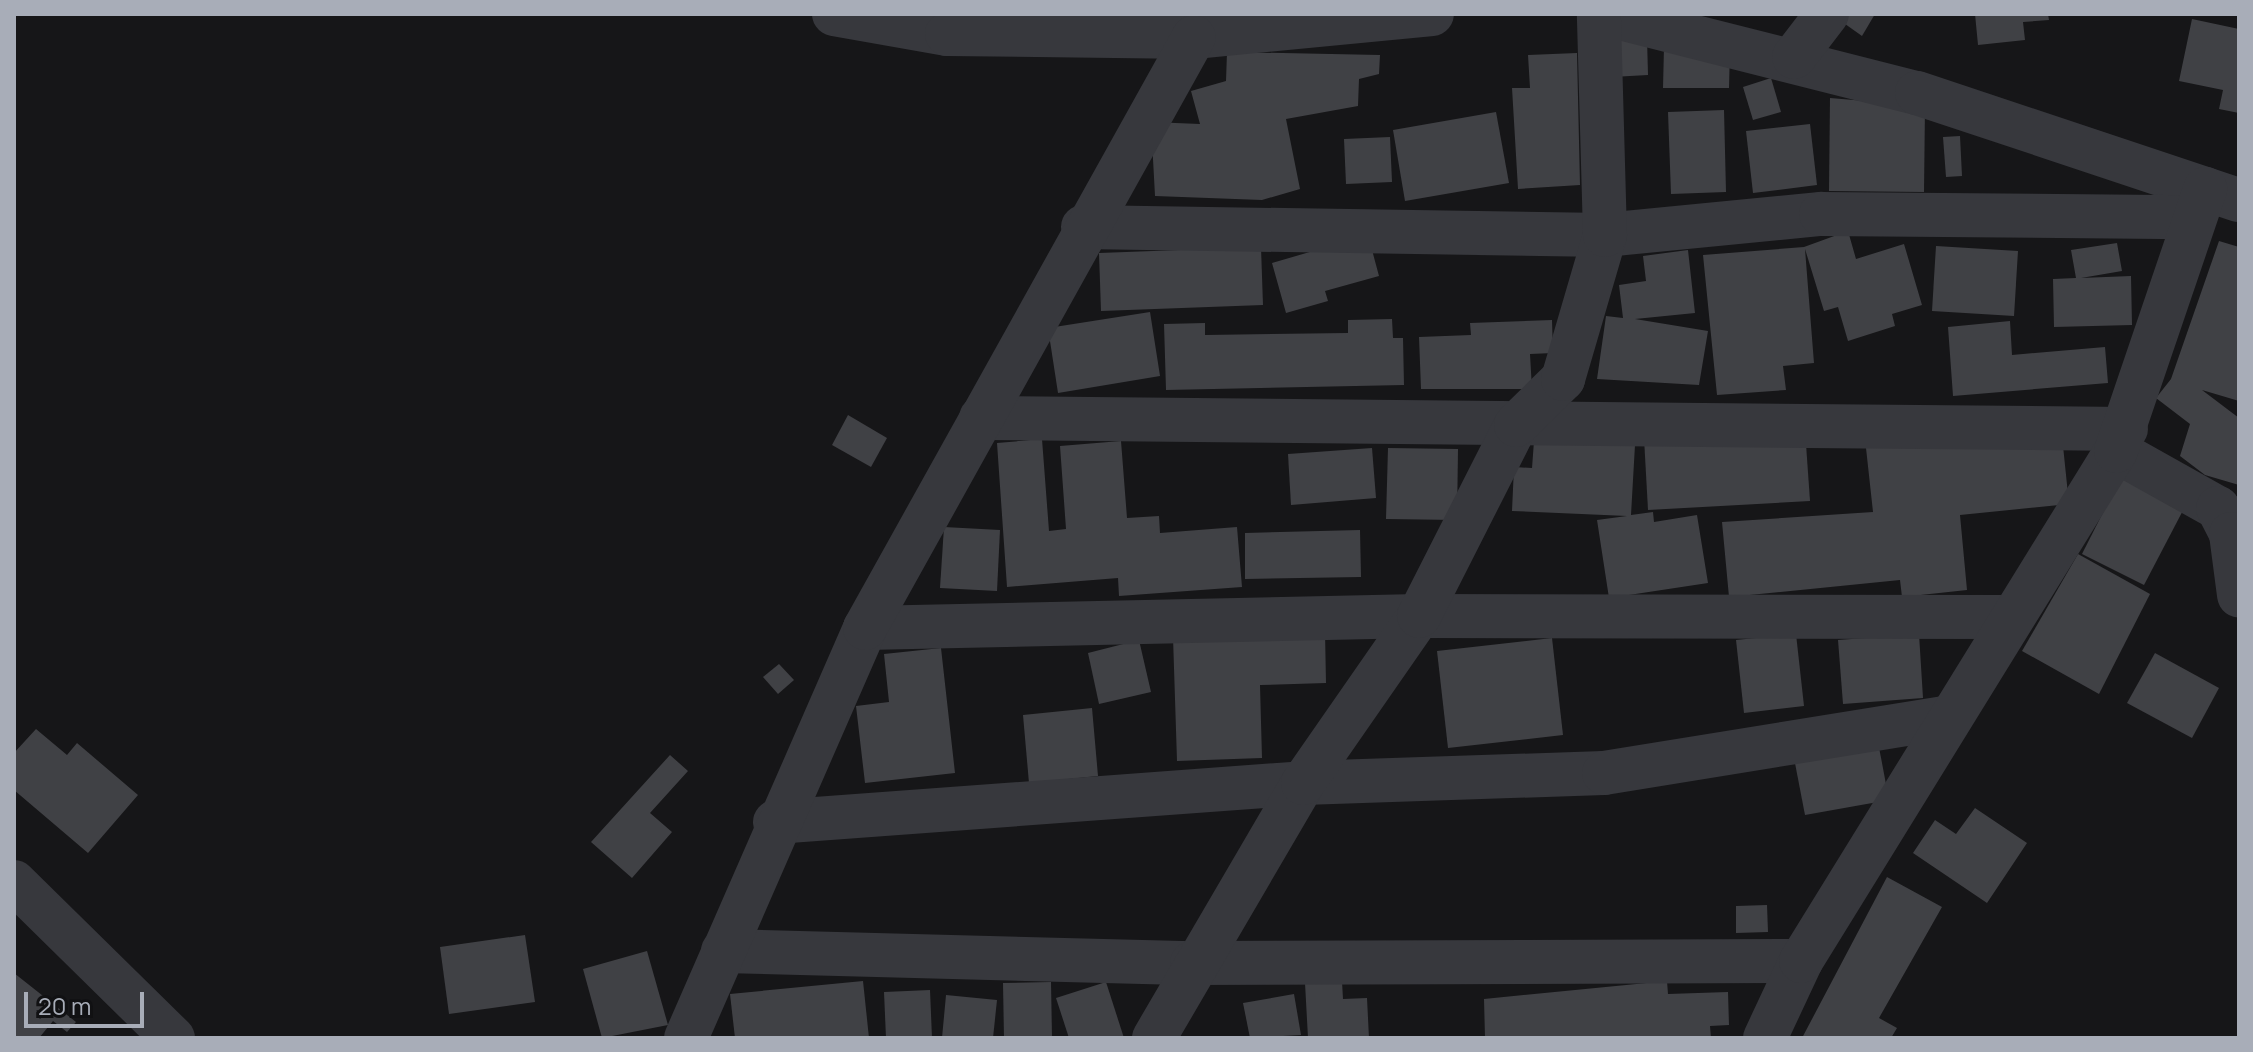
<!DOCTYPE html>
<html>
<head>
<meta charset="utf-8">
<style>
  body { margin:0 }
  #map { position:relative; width:2253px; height:1052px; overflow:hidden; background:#161618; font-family:Manrope,sans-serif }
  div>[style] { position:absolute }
  .building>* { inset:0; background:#404145 }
  .minor>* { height:44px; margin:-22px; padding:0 22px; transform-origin:22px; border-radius:22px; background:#37383d }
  span { translate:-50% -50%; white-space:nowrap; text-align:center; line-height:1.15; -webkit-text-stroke:7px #111113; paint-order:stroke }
  .frame { position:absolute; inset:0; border:16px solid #a8adb8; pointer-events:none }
  .scale { position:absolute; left:24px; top:992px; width:120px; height:36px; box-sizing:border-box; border:4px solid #a8adb8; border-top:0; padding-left:10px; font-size:24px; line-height:28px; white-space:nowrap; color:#a8adb8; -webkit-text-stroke:6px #111113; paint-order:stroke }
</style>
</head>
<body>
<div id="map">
  <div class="building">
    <div style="clip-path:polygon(1831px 14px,1875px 14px,1862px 36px)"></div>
    <div style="clip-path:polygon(1975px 14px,2048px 14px,2049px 20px,2023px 22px,2025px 40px,1978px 45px)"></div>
    <div style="clip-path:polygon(2192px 19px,2239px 29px,2239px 113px,2219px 109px,2223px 90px,2179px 81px)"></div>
    <div style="clip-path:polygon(1647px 38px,1648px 75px,1612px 77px,1611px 40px)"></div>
    <div style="clip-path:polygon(1664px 47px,1730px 48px,1729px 88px,1663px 88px)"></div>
    <div style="clip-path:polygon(1227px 52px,1380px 55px,1379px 74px,1359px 79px,1358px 106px,1286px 119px,1300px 189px,1262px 200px,1155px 196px,1151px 122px,1200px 124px,1191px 91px,1226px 81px)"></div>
    <div style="clip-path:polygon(1577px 53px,1580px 185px,1518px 189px,1512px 88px,1530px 88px,1528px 55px)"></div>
    <div style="clip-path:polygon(1771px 78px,1781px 112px,1753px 120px,1743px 87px)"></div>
    <div style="clip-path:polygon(1830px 98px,1925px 106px,1924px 192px,1829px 191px)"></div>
    <div style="clip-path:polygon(1724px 110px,1726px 192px,1671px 194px,1668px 112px)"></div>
    <div style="clip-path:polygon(1496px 112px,1509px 183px,1405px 201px,1393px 130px)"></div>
    <div style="clip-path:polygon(1810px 124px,1817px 185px,1753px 193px,1746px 131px)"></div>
    <div style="clip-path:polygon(1960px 136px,1962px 176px,1946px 177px,1943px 137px)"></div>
    <div style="clip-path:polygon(1390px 137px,1392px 182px,1346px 184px,1344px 139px)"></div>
    <div style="clip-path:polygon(1848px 231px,1856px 259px,1904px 244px,1922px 305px,1892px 314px,1895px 326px,1848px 341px,1838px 307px,1824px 311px,1805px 249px,1814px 363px,1783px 366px,1786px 390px,1717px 395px,1703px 255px,1804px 247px)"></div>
    <div style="clip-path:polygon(1368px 235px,1379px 276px,1325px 291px,1328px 301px,1286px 313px,1272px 263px)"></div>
    <div style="clip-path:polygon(2219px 241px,2239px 247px,2239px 401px,2202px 390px,2239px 418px,2239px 485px,2205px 475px,2180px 456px,2190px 424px,2156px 398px,2171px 379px)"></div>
    <div style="clip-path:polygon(2117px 243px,2122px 271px,2081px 278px,2131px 276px,2132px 325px,2054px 327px,2053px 279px,2076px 278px,2071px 250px)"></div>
    <div style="clip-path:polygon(1936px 246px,2018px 251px,2014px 316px,1932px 311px)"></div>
    <div style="clip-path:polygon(1261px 247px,1263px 305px,1101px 311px,1099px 253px)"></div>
    <div style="clip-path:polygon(1688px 250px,1695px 313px,1635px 319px,1708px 331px,1699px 385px,1597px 379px,1606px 316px,1623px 318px,1619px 285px,1646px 281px,1643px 256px)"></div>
    <div style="clip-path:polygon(1150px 312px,1160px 376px,1058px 393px,1048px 328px)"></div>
    <div style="clip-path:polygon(1392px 319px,1393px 338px,1403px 338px,1404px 385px,1166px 390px,1164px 324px,1205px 323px,1205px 335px,1348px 333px,1348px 320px)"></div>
    <div style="clip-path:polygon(1552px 320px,1553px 353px,1530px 354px,1532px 389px,1421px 389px,1419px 337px,1471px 335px,1470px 323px)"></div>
    <div style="clip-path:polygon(2010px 321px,2012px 355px,2105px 347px,2108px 383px,1953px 396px,1948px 327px)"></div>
    <div style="clip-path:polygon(848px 415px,887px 438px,871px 467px,832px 445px)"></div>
    <div style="clip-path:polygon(2062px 436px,2069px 504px,1960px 515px,1967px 590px,1902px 597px,1900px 580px,1729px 597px,1722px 522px,1873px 512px,1866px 448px)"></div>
    <div style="clip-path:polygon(1644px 438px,1806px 444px,1810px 501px,1648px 510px)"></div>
    <div style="clip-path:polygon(1042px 439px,1049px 531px,1066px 529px,1060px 446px,1121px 441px,1127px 518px,1159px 516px,1160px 533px,1237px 527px,1242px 587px,1119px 596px,1118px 578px,1007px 587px,997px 443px)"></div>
    <div style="clip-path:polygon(1534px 441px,1635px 445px,1631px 515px,1653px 512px,1654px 522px,1697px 515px,1708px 583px,1609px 598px,1597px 520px,1627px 516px,1512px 511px,1514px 467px,1532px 468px)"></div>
    <div style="clip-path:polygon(1372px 448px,1376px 498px,1291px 505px,1288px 454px)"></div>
    <div style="clip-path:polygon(1388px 448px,1458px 449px,1457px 520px,1386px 519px)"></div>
    <div style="clip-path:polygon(2127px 465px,2190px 497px,2144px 585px,2082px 554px)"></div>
    <div style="clip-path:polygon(944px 527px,1000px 530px,997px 591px,940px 588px)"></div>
    <div style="clip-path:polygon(1360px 530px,1361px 577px,1245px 579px,1245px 533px)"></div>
    <div style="clip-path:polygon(2078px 554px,2150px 594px,2099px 694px,2022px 651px)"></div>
    <div style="clip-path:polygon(1325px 631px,1326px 683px,1260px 685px,1262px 758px,1177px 761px,1173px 637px)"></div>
    <div style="clip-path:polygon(1796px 634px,1804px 706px,1744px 713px,1736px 640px)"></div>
    <div style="clip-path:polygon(1919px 634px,1923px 698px,1843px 704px,1838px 640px)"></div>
    <div style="clip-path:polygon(1552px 638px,1563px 735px,1448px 748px,1437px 651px)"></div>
    <div style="clip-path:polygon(1139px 640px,1151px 692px,1099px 704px,1088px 653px)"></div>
    <div style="clip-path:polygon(941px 648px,955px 773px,865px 783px,856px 706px,889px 702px,884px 654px)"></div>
    <div style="clip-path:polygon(2155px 653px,2219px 688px,2192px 738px,2127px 703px)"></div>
    <div style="clip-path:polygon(779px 664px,794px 680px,778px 694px,763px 677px)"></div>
    <div style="clip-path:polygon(1092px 708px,1098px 776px,1029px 783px,1023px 715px)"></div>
    <div style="clip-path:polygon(36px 729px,67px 755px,77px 743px,138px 795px,88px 853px,14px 790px,14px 753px)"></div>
    <div style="clip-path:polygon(1878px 742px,1889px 800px,1805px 815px,1794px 758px)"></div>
    <div style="clip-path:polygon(670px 755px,688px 771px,650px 813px,672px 832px,632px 878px,591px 842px)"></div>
    <div style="clip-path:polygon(1975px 808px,2027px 843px,1987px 903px,1913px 853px,1935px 820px,1956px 834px)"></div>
    <div style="clip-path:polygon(1887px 877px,1942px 907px,1879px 1018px,1897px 1028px,1891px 1038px,1802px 1038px)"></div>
    <div style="clip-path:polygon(1767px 905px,1768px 932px,1736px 933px,1736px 906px)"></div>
    <div style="clip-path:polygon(525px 935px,535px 1002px,449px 1014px,440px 947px)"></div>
    <div style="clip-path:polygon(647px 951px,668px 1025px,602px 1038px,583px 969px)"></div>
    <div style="clip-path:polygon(14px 973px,76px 1022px,67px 1032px,53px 1021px,39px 1038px,14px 1038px)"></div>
    <div style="clip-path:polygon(863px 981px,869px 1038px,735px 1038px,730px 994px)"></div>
    <div style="clip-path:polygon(1342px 981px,1343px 999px,1367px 998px,1369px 1038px,1308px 1038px,1305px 983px)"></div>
    <div style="clip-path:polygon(1667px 981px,1668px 994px,1728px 992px,1729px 1025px,1710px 1026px,1711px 1038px,1485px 1038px,1484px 999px)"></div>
    <div style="clip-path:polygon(1051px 982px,1052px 1038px,1004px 1038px,1003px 983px)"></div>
    <div style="clip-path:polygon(1106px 982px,1124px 1038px,1069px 1038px,1056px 998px)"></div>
    <div style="clip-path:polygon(930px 990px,932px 1038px,886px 1038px,884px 992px)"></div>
    <div style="clip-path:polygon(1294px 994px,1301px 1035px,1250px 1038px,1243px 1003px)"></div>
    <div style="clip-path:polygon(946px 995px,997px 1000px,993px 1038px,942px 1038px)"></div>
  </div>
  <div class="minor">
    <div style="left:834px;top:14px;width:115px;rotate:10deg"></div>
    <div style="left:947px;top:34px;width:247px;rotate:0.7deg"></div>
    <div style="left:1194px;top:37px;width:239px;rotate:-5.5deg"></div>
    <div style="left:1604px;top:14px;width:323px;rotate:14.2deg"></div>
    <div style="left:1917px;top:93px;width:339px;rotate:18.4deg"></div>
    <div style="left:1794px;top:57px;width:54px;rotate:-52.5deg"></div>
    <div style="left:1083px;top:227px;width:522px;rotate:0.88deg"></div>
    <div style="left:1605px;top:235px;width:217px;rotate:-5.6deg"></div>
    <div style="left:1821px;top:214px;width:369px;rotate:0.5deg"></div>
    <div style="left:981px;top:418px;width:1145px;rotate:0.55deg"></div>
    <div style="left:2116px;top:451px;width:117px;rotate:29.2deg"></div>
    <div style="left:2218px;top:508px;width:29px;rotate:63deg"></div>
    <div style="left:2231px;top:534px;width:62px;rotate:82.5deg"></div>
    <div style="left:865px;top:628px;width:554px;rotate:-1.24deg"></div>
    <div style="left:1419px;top:616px;width:590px;rotate:0.1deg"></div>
    <div style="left:775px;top:822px;width:529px;rotate:-4.22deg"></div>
    <div style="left:1303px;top:783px;width:301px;rotate:-1.9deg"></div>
    <div style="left:1604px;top:773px;width:351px;rotate:-9.2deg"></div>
    <div style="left:14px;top:882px;width:223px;rotate:44.5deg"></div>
    <div style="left:723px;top:951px;width:469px;rotate:1.5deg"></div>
    <div style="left:1192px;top:963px;width:609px;rotate:-0.19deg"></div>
    <div style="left:686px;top:1038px;width:447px;rotate:-66.4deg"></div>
    <div style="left:865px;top:628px;width:676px;rotate:-60.9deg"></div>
    <div style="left:1154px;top:1038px;width:295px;rotate:-59.7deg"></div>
    <div style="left:1303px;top:783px;width:203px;rotate:-55.2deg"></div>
    <div style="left:1419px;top:616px;width:214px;rotate:-63.1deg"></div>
    <div style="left:1516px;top:425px;width:66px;rotate:-44.4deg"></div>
    <div style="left:1563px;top:379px;width:150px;rotate:-73.7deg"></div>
    <div style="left:1605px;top:235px;width:221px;rotate:-91.6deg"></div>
    <div style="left:1765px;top:1038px;width:85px;rotate:-64.9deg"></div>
    <div style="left:1801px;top:961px;width:599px;rotate:-58.3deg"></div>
    <div style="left:2116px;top:451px;width:277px;rotate:-71.2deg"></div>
  </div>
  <div class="frame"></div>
  <div class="scale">20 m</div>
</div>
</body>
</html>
